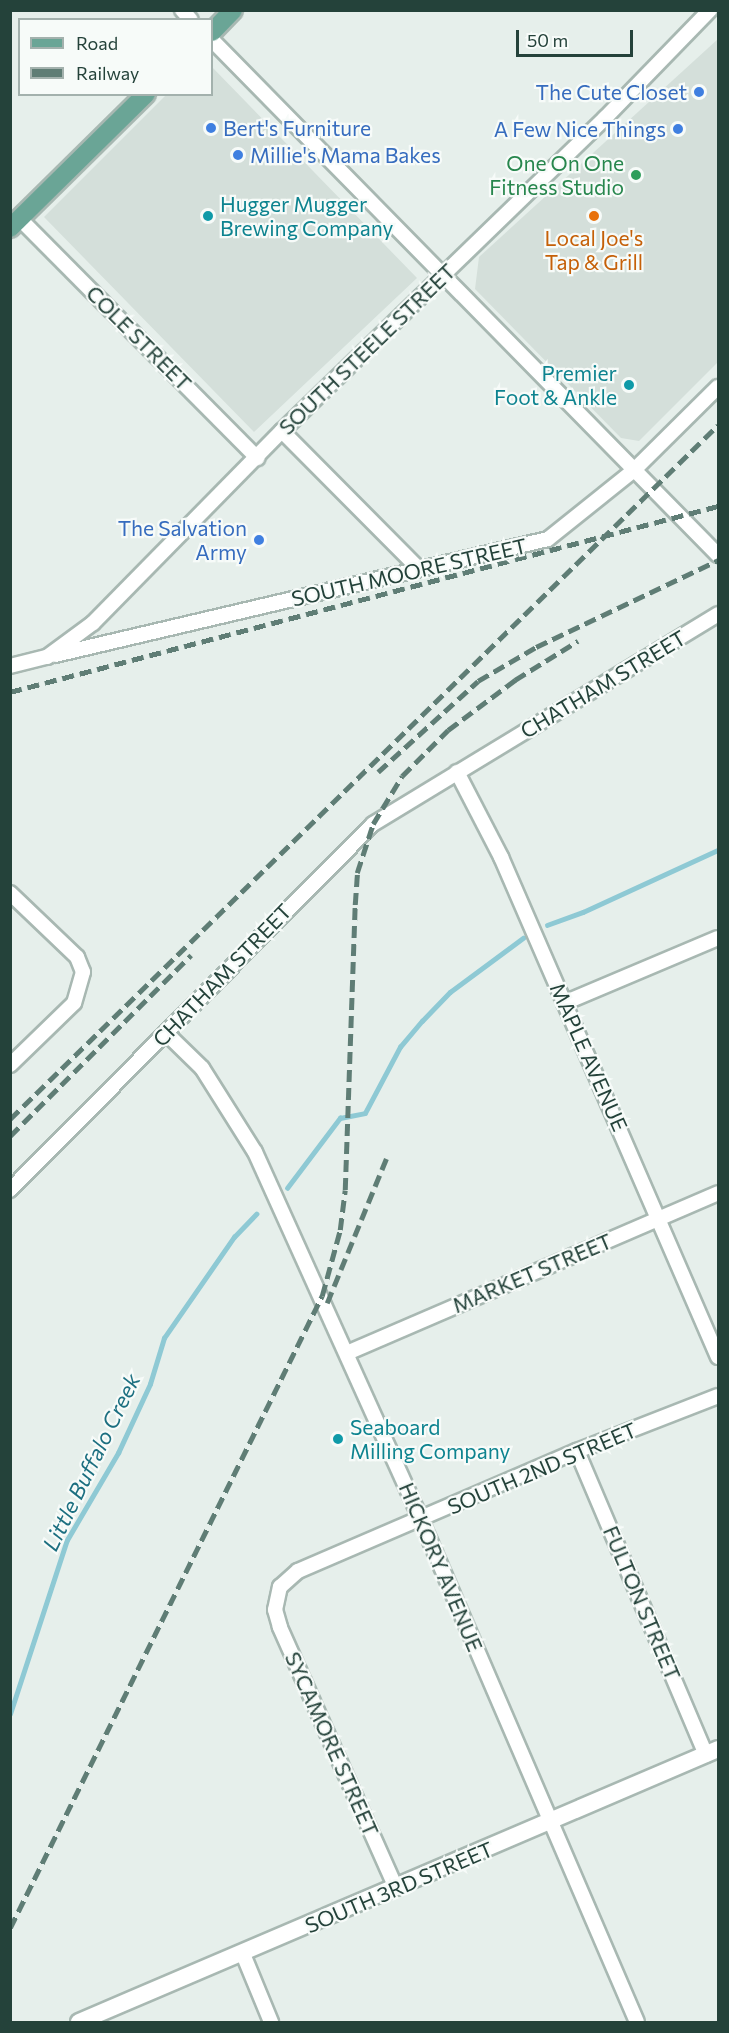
<!DOCTYPE html>
<html>
<head>
<meta charset="utf-8">
<style>
  body { margin:0 }
  #map { position:relative; width:729px; height:2033px; overflow:hidden; background:#e6efeb; font-family:Commissioner,sans-serif }
  div>[style] { position:absolute }
  .built>* { inset:0; background:#d4dfda }
  .stream>* { height:4.5px; margin:-2.25px; padding:0 2.25px; transform-origin:2.25px; border-radius:2.25px; background:#8ec9d4 }
  .roads { filter:drop-shadow(2px 0 #a8b8b2) drop-shadow(-2px 0 #a8b8b2) drop-shadow(0 2px #a8b8b2) drop-shadow(0 -2px #a8b8b2) }
  .minor>* { height:14px; margin:-7px; padding:0 7px; transform-origin:7px; border-radius:7px; background:#fff }
  .tertiary>* { height:16px; margin:-8px; padding:0 8px; transform-origin:8px; border-radius:8px; background:#fff }
  .primary>* { height:18px; margin:-9px; padding:0 9px; transform-origin:9px; border-radius:9px; background:#6aa596 }
  .rail>* { height:4.5px; margin-top:-2.25px; transform-origin:0; background:repeating-linear-gradient(90deg,#5f7d75 0 12px,transparent 0 18px) }
  .dots>* { width:16px; height:16px; translate:-50% -50%; box-sizing:border-box; border:3px solid #f7fbf9; border-radius:50% }
  span { translate:-50% -50%; white-space:nowrap; text-align:center; line-height:1.15; -webkit-text-stroke:4.5px #f7fbf9; paint-order:stroke }
  .shop-label { font-size:21px; color:#366cbe }
  .right { translate:-100% -50%; text-align:right }
  .left { translate:0 -50%; text-align:left }
  .leisure-label { font-size:21px; color:#27864d }
  .culture-label { font-size:21px; color:#0d838f }
  .food-label { font-size:21px; color:#c56008 }
  .street-label { font-size:21px; color:#24423a }
  .water-label { font-size:22px; color:#1c6f80; font-style:italic }
  .frame { position:absolute; inset:0; border:12px solid #24423a; pointer-events:none }
  .legend { position:absolute; left:18px; top:18px; width:195px; height:78px; box-sizing:border-box; background:#f7fbf9; border:2px solid #a3b1ad; margin:0; padding:8px 10px; list-style:none; font-size:18px; color:#24423a }
  .legend li { display:flex; align-items:center; gap:12px; height:30px }
  .legend b { width:30px; border:2px solid #a3b1ad }
  .scale { position:absolute; left:516px; top:30px; width:117px; height:27px; box-sizing:border-box; border:3px solid #24423a; border-top:0; padding-left:8px; font-size:18px; line-height:21px; white-space:nowrap; color:#24423a; -webkit-text-stroke:4px #f7fbf9; paint-order:stroke }
</style>
</head>
<body>
<div id="map">
  <div class="built">
    <div style="clip-path:polygon(718px 39px,718px 362px,639px 441px,621px 438px,475px 289px,479px 257px)"></div>
    <div style="clip-path:polygon(212px 67px,417px 278px,254px 432px,44px 217px,166px 95px,212px 94px)"></div>
  </div>
  <div class="stream">
    <div style="left:547px;top:925px;width:38px;rotate:-20deg"></div>
    <div style="left:583px;top:912px;width:149px;rotate:-24.7deg"></div>
    <div style="left:287px;top:1188px;width:88px;rotate:-52.9deg"></div>
    <div style="left:340px;top:1118px;width:25px;rotate:-11deg"></div>
    <div style="left:365px;top:1113px;width:75px;rotate:-62.1deg"></div>
    <div style="left:400px;top:1047px;width:34px;rotate:-50deg"></div>
    <div style="left:422px;top:1021px;width:40px;rotate:-46deg"></div>
    <div style="left:450px;top:992px;width:91px;rotate:-36.5deg"></div>
    <div style="left:10px;top:1714px;width:183px;rotate:-71.9deg"></div>
    <div style="left:67px;top:1540px;width:101px;rotate:-59.6deg"></div>
    <div style="left:118px;top:1453px;width:76px;rotate:-65.1deg"></div>
    <div style="left:150px;top:1384px;width:48px;rotate:-73.1deg"></div>
    <div style="left:164px;top:1338px;width:123px;rotate:-55.3deg"></div>
    <div style="left:234px;top:1237px;width:32px;rotate:-46deg"></div>
  </div>
  <div class="roads">
    <div class="minor">
      <div style="left:182px;top:10px;width:13px;rotate:48deg"></div>
      <div style="left:212px;top:40px;width:722px;rotate:45.51deg"></div>
      <div style="left:20px;top:219px;width:337px;rotate:45.2deg"></div>
      <div style="left:282px;top:431px;width:194px;rotate:45.2deg"></div>
      <div style="left:55px;top:655px;width:506px;rotate:-13.24deg"></div>
      <div style="left:548px;top:539px;width:110px;rotate:-38.7deg"></div>
      <div style="left:634px;top:470px;width:118px;rotate:-44.7deg"></div>
      <div style="left:10px;top:666px;width:38px;rotate:-14deg"></div>
      <div style="left:47px;top:657px;width:57px;rotate:-36.5deg"></div>
      <div style="left:93px;top:623px;width:269px;rotate:-45.5deg"></div>
      <div style="left:282px;top:431px;width:450px;rotate:-44.1deg"></div>
      <div style="left:605px;top:118px;width:151px;rotate:-45.8deg"></div>
      <div style="left:457px;top:772px;width:96px;rotate:62.6deg"></div>
      <div style="left:501px;top:857px;width:545px;rotate:66.54deg"></div>
      <div style="left:10px;top:893px;width:93px;rotate:43.7deg"></div>
      <div style="left:77px;top:957px;width:16px;rotate:68deg"></div>
      <div style="left:83px;top:972px;width:32px;rotate:106deg"></div>
      <div style="left:74px;top:1003px;width:89px;rotate:135.9deg"></div>
      <div style="left:564px;top:1003px;width:167px;rotate:-22.9deg"></div>
      <div style="left:166px;top:1033px;width:50px;rotate:44.2deg"></div>
      <div style="left:202px;top:1068px;width:99px;rotate:57.8deg"></div>
      <div style="left:255px;top:1152px;width:404px;rotate:65.7deg"></div>
      <div style="left:421px;top:1520px;width:546px;rotate:66.72deg"></div>
      <div style="left:10px;top:1190px;width:515px;rotate:-45.24deg"></div>
      <div style="left:373px;top:824px;width:404px;rotate:-31.3deg"></div>
      <div style="left:347px;top:1353px;width:404px;rotate:-23.3deg"></div>
      <div style="left:577px;top:1451px;width:330px;rotate:67deg"></div>
      <div style="left:396px;top:1888px;width:286px;rotate:-114deg"></div>
      <div style="left:280px;top:1627px;width:18px;rotate:-106deg"></div>
      <div style="left:275px;top:1610px;width:24px;rotate:-78deg"></div>
      <div style="left:280px;top:1587px;width:24px;rotate:-42deg"></div>
      <div style="left:298px;top:1571px;width:304px;rotate:-23.3deg"></div>
      <div style="left:577px;top:1451px;width:151px;rotate:-21.3deg"></div>
      <div style="left:243px;top:1954px;width:74px;rotate:67.6deg"></div>
    </div>
    <div class="tertiary">
      <div style="left:79px;top:2022px;width:695px;rotate:-23.13deg"></div>
    </div>
    <div class="primary">
      <div style="left:212px;top:32px;width:30px;rotate:-46deg"></div>
      <div style="left:10px;top:228px;width:191px;rotate:-44.6deg"></div>
    </div>
  </div>
  <div class="rail">
    <div style="left:10px;top:692px;width:732px;rotate:-14.72deg"></div>
    <div style="left:378px;top:772px;width:135px;rotate:-42.3deg"></div>
    <div style="left:478px;top:681px;width:67px;rotate:-30.4deg"></div>
    <div style="left:536px;top:647px;width:202px;rotate:-25.5deg"></div>
    <div style="left:10px;top:1119px;width:991px;rotate:-44.43deg"></div>
    <div style="left:10px;top:1136px;width:256px;rotate:-45deg"></div>
    <div style="left:327px;top:1303px;width:156px;rotate:-67.7deg"></div>
    <div style="left:10px;top:1928px;width:705px;rotate:-63.73deg"></div>
    <div style="left:322px;top:1296px;width:68px;rotate:-74.7deg"></div>
    <div style="left:340px;top:1230px;width:40px;rotate:-82.9deg"></div>
    <div style="left:345px;top:1190px;width:285px;rotate:-88deg"></div>
    <div style="left:355px;top:905px;width:32px;rotate:-86deg"></div>
    <div style="left:357px;top:873px;width:52px;rotate:-71.9deg"></div>
    <div style="left:373px;top:824px;width:56px;rotate:-58.9deg"></div>
    <div style="left:402px;top:776px;width:65px;rotate:-45deg"></div>
    <div style="left:448px;top:730px;width:84px;rotate:-36.7deg"></div>
    <div style="left:515px;top:680px;width:74px;rotate:-31.8deg"></div>
  </div>
  <div class="dots">
    <div style="left:699px;top:92px;background:#3f7fe0"></div>
    <div style="left:211px;top:128px;background:#3f7fe0"></div>
    <div style="left:678px;top:129px;background:#3f7fe0"></div>
    <div style="left:238px;top:155px;background:#3f7fe0"></div>
    <div style="left:636px;top:175px;background:#2e9e5b"></div>
    <div style="left:208px;top:216px;background:#0f9aa8"></div>
    <div style="left:594px;top:216px;background:#e8710a"></div>
    <div style="left:629px;top:385px;background:#0f9aa8"></div>
    <div style="left:259px;top:540px;background:#3f7fe0"></div>
    <div style="left:338px;top:1439px;background:#0f9aa8"></div>
  </div>
  <div class="shop-label">
    <span class="right" style="left:687px;top:92px">The Cute Closet</span>
    <span class="left" style="left:223px;top:128px">Bert's Furniture</span>
    <span class="right" style="left:666px;top:129px">A Few Nice Things</span>
    <span class="left" style="left:250px;top:155px">Millie's Mama Bakes</span>
    <span class="right" style="left:247px;top:540px">The Salvation<br>Army</span>
  </div>
  <div class="leisure-label">
    <span class="right" style="left:624px;top:175px">One On One<br>Fitness Studio</span>
  </div>
  <div class="culture-label">
    <span class="left" style="left:220px;top:216px">Hugger Mugger<br>Brewing Company</span>
    <span class="right" style="left:617px;top:385px">Premier<br>Foot &amp; Ankle</span>
    <span class="left" style="left:350px;top:1439px">Seaboard<br>Milling Company</span>
  </div>
  <div class="food-label">
    <span style="left:594px;top:250px">Local Joe's<br>Tap &amp; Grill</span>
  </div>
  <div class="street-label">
    <span style="left:139px;top:338px;rotate:45deg">COLE STREET</span>
    <span style="left:367px;top:349px;rotate:-44deg">SOUTH STEELE STREET</span>
    <span style="left:409px;top:572px;rotate:-13deg">SOUTH MOORE STREET</span>
    <span style="left:603px;top:684px;rotate:-31deg">CHATHAM STREET</span>
    <span style="left:222px;top:975px;rotate:-46deg">CHATHAM STREET</span>
    <span style="left:589px;top:1057px;rotate:66deg">MAPLE AVENUE</span>
    <span style="left:532px;top:1273px;rotate:-23deg">MARKET STREET</span>
    <span style="left:542px;top:1468px;rotate:-23deg">SOUTH 2ND STREET</span>
    <span style="left:441px;top:1567px;rotate:67deg">HICKORY AVENUE</span>
    <span style="left:642px;top:1603px;rotate:67deg">FULTON STREET</span>
    <span style="left:332px;top:1744px;rotate:66deg">SYCAMORE STREET</span>
    <span style="left:399px;top:1887px;rotate:-23deg">SOUTH 3RD STREET</span>
  </div>
  <div class="water-label">
    <span style="left:91px;top:1462px;rotate:-64deg">Little Buffalo Creek</span>
  </div>
  <div class="frame"></div>
  <ul class="legend">
  <li><b style="height:8px;background:#6aa596"></b>Road</li>
  <li><b style="height:8px;background:#5f7d75"></b>Railway</li>
  </ul>
  <div class="scale">50 m</div>
</div>
</body>
</html>
